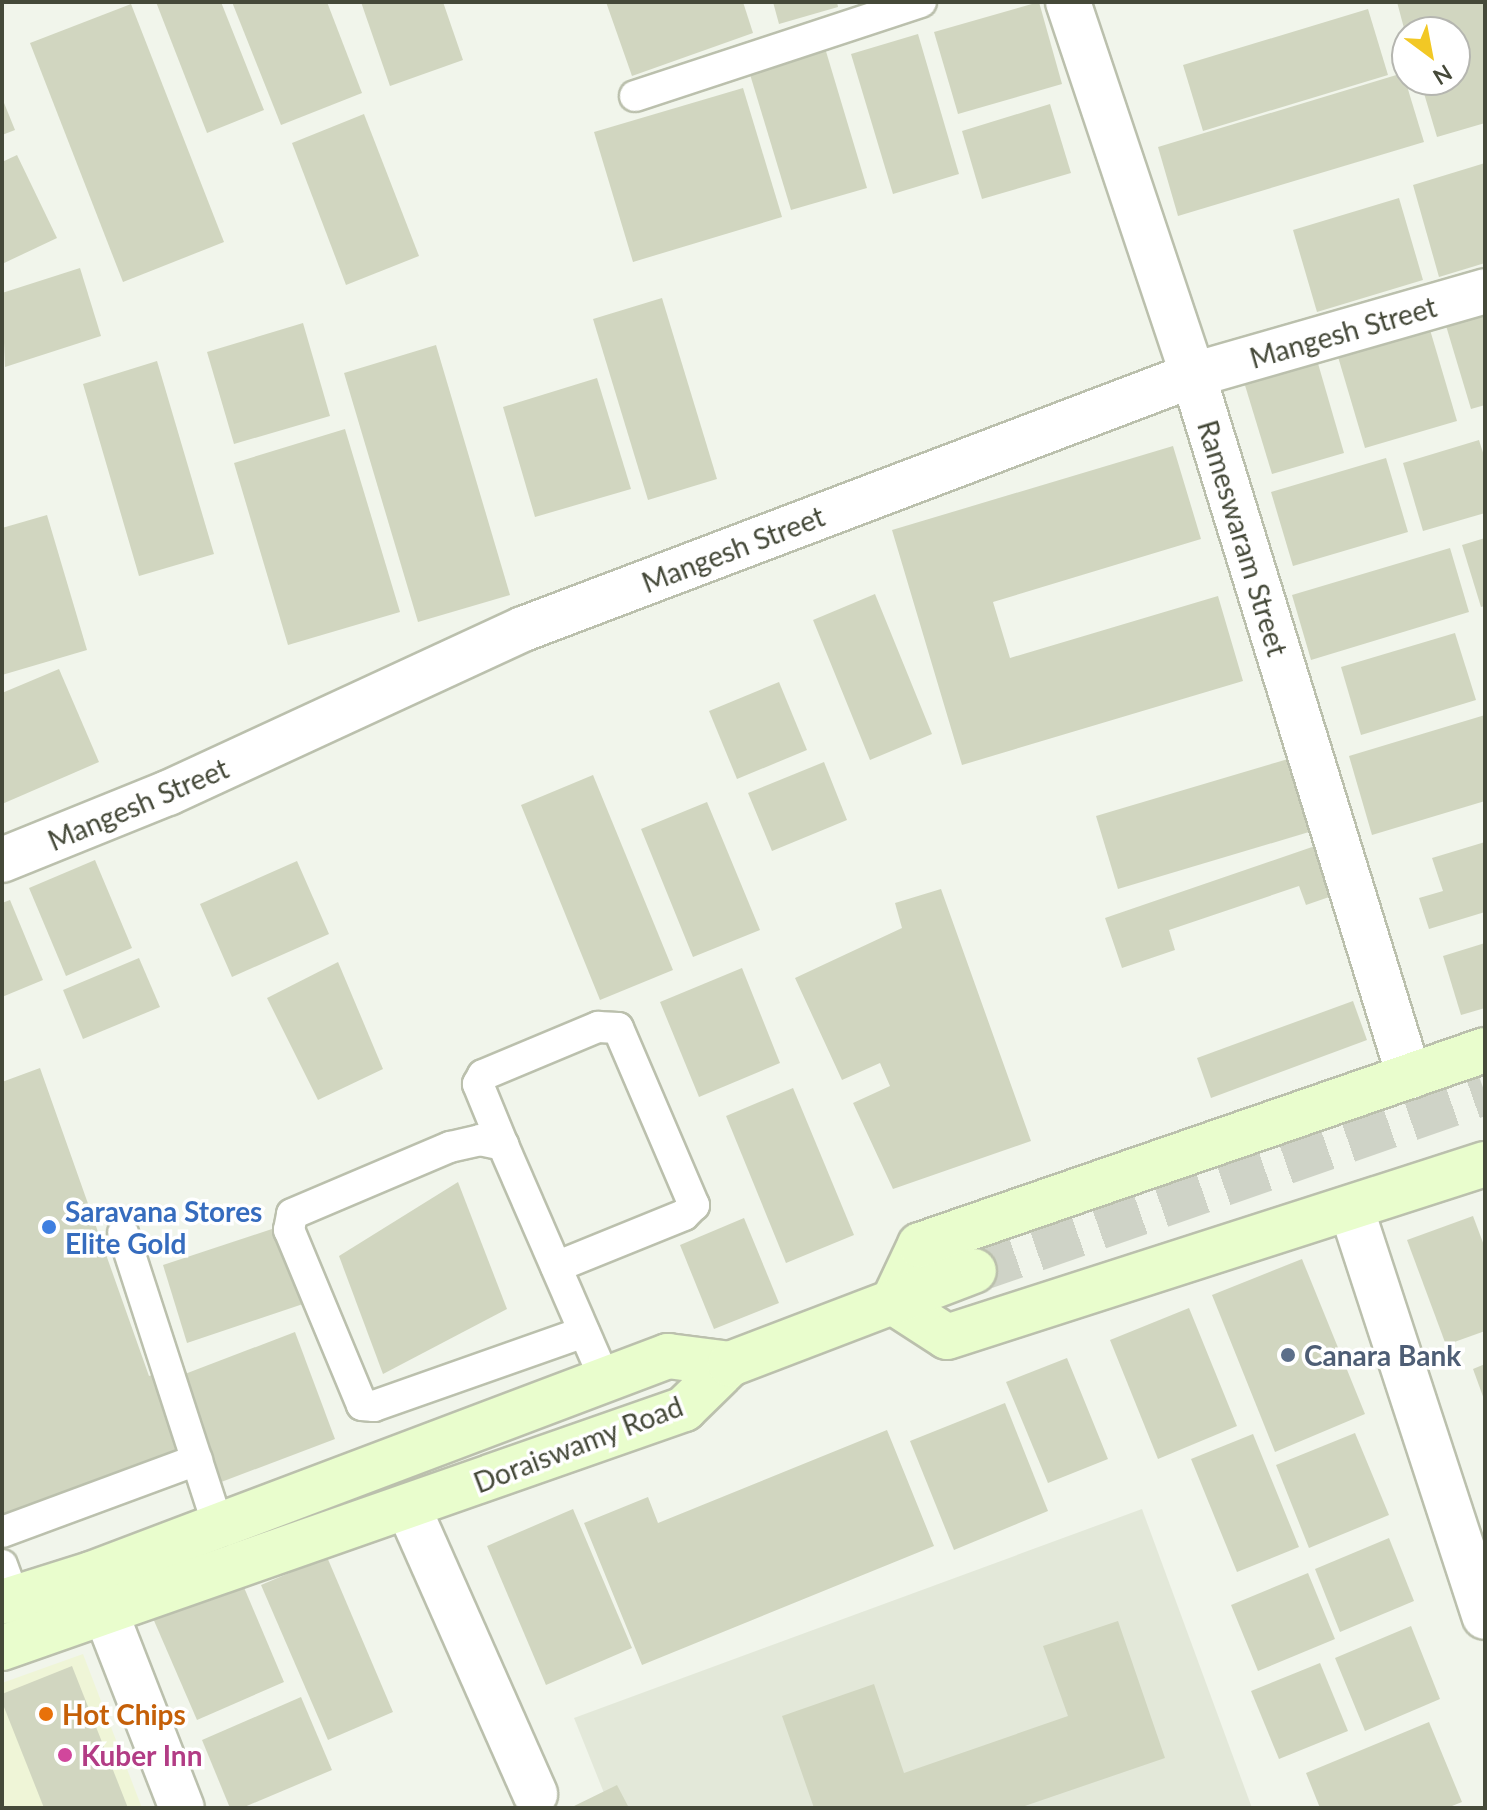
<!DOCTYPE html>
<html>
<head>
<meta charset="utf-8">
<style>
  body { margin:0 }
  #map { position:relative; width:1487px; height:1810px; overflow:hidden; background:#f1f5eb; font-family:Lato,sans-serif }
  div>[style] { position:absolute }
  .residential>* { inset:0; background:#e3e8d9 }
  .commercial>* { inset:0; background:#eff5d7 }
  .building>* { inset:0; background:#d1d6c0 }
  .secondary-tunnel>* { height:44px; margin-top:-22px; transform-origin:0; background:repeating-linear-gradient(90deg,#cfd3c7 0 44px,transparent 0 66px) }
  .roads { filter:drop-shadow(2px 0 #bbc0ad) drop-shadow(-2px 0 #bbc0ad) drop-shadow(0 2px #bbc0ad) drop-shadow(0 -2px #bbc0ad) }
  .lane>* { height:30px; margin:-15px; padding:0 15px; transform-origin:15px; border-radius:15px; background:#fff }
  .street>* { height:44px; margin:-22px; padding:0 22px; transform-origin:22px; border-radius:22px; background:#fff }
  .secondary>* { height:44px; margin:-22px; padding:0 22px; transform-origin:22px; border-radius:22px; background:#e9fdcd }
  .dots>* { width:22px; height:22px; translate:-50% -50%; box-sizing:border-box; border:4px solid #fff; border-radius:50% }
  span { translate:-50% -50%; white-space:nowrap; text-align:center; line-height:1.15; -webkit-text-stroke:7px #fff; paint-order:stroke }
  .street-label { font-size:28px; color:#454939 }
  .shop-label { font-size:28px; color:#366cbe; font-weight:700 }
  .left { translate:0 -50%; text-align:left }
  .service-label { font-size:28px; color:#4e5e75; font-weight:700 }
  .food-label { font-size:28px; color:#c56008; font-weight:700 }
  .hotel-label { font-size:28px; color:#b23c85; font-weight:700 }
  .frame { position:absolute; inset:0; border:4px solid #454939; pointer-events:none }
  .north { position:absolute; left:1391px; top:16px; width:80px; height:80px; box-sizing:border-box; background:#fff; border:2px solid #b5b6b0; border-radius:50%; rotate:148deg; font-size:22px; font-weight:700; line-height:32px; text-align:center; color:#454939 }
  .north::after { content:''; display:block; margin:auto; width:28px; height:36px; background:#f2c825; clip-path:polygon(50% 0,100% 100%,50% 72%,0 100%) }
</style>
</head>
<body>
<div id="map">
  <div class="residential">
    <div style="clip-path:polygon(1142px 1509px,1252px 1808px,610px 1808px,574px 1718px)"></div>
  </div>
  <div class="commercial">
    <div style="clip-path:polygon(83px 1654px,142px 1808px,2px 1808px,2px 1683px)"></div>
  </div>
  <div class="building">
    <div style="clip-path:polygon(156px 2px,221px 2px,264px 110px,207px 133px)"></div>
    <div style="clip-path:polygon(232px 2px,327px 2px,362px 93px,281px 125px)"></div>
    <div style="clip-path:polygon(361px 2px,443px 2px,463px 60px,390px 86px)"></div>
    <div style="clip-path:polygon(606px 2px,743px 2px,753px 33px,632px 76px)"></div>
    <div style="clip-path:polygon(773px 2px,837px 2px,838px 7px,779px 24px)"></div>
    <div style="clip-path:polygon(1039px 2px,1062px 84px,958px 114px,934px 32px)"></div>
    <div style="clip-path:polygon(1397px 2px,1485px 2px,1485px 123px,1437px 137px,1420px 80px,1455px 80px,1455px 32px,1405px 32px)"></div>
    <div style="clip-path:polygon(131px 4px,224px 242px,123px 282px,30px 43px)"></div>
    <div style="clip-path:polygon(1368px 9px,1388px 75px,1203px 131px,1183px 65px)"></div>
    <div style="clip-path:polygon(918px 34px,959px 174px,893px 194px,851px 54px)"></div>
    <div style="clip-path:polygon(825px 48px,867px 188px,791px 210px,749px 71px)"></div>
    <div style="clip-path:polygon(1403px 73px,1424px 142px,1178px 216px,1158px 147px)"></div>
    <div style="clip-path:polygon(743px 88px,782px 217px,633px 262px,594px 132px)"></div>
    <div style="clip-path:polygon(2px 98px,15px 130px,2px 135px)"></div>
    <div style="clip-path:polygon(1050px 104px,1071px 173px,982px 199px,962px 131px)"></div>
    <div style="clip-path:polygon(364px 114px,419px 256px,346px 285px,292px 143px)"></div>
    <div style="clip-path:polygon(17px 155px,57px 238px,2px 264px,2px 162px)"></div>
    <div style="clip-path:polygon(1485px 163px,1485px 263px,1439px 277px,1413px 185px)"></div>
    <div style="clip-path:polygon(1399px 198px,1423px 280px,1317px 312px,1293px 230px)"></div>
    <div style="clip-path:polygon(80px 268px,101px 336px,5px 367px,2px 293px)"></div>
    <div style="clip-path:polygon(662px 298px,717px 479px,648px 500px,593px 319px)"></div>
    <div style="clip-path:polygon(1485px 306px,1485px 405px,1471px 409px,1444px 319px)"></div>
    <div style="clip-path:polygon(303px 323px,330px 416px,234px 444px,207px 352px)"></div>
    <div style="clip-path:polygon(1428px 323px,1457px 421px,1365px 448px,1336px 350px)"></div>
    <div style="clip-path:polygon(436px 345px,510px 595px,418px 622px,344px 373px)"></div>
    <div style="clip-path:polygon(1317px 360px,1344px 453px,1272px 474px,1244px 382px)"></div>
    <div style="clip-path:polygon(157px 361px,214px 554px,139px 576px,83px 384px)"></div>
    <div style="clip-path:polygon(597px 378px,631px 489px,535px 517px,503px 407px)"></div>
    <div style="clip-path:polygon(345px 429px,400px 612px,288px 645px,234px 463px)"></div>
    <div style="clip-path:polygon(1479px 440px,1485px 459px,1485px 513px,1423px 531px,1403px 463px)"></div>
    <div style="clip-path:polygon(1173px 446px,1201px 539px,993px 602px,1010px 658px,1218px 596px,1243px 681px,962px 765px,892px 530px)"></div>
    <div style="clip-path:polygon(1386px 458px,1408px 532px,1293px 566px,1271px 492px)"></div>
    <div style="clip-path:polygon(47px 515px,87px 650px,2px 675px,2px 528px)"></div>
    <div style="clip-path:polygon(1485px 538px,1485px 606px,1481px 607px,1462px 545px)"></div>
    <div style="clip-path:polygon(1450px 548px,1469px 612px,1311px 660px,1292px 595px)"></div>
    <div style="clip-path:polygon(875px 594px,932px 734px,870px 760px,813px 620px)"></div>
    <div style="clip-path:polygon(1455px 633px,1476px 700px,1361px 735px,1341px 667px)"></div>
    <div style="clip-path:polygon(59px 669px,99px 762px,2px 804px,2px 693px)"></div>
    <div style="clip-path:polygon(779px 682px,807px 750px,737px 779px,709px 711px)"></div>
    <div style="clip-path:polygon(1485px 715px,1485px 801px,1372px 835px,1349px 756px)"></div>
    <div style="clip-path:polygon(1288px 759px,1309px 832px,1118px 889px,1096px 816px)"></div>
    <div style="clip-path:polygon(824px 762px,847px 820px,772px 851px,748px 793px)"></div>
    <div style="clip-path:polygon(593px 775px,673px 970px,600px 1000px,521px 805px)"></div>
    <div style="clip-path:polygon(707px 802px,760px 930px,693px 957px,641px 829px)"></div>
    <div style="clip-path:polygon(1485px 842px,1485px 912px,1429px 929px,1419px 898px,1443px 891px,1432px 858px)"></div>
    <div style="clip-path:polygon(1315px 846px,1332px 896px,1306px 905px,1299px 886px,1169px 930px,1175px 950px,1122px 968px,1105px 918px)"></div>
    <div style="clip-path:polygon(95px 860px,132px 948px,66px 976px,29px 888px)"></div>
    <div style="clip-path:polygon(297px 861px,329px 934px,232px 977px,200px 904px)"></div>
    <div style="clip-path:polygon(941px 889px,1031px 1141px,893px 1189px,853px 1103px,890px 1086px,880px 1063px,842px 1080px,795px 978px,902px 928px,895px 903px)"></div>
    <div style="clip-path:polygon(10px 900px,43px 980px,2px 997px,2px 903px)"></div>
    <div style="clip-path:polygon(1485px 943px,1485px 1008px,1461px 1015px,1443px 956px)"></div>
    <div style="clip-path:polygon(139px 958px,160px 1007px,83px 1039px,63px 990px)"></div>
    <div style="clip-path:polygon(338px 962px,383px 1069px,318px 1100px,267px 998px)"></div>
    <div style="clip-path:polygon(742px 968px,780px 1063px,699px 1097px,660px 1002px)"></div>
    <div style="clip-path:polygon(1353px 1001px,1367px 1040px,1211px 1098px,1197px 1058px)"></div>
    <div style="clip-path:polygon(40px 1068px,149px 1376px,161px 1372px,190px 1453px,2px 1520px,2px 1082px)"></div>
    <div style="clip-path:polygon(793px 1088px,854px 1235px,786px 1263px,726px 1116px)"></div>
    <div style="clip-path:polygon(458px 1182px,507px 1309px,383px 1374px,339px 1256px)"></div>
    <div style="clip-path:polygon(1473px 1216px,1485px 1248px,1485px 1331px,1446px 1345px,1407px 1240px)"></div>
    <div style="clip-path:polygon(744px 1218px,779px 1303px,714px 1329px,680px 1245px)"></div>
    <div style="clip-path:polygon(278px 1227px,303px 1304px,187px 1343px,163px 1265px)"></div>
    <div style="clip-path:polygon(1302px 1259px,1365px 1414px,1275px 1452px,1212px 1295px)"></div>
    <div style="clip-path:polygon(1189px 1308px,1237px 1426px,1158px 1459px,1110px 1340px)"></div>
    <div style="clip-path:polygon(295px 1332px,335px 1439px,216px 1484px,177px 1377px)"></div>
    <div style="clip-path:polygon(1067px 1358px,1108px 1459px,1048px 1483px,1006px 1382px)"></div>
    <div style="clip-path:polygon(1485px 1364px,1485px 1402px,1473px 1369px)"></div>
    <div style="clip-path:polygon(1005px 1403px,1048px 1511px,954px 1550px,910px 1441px)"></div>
    <div style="clip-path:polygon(887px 1430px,934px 1546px,642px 1665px,584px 1523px,648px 1497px,658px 1523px)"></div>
    <div style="clip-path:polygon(1355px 1433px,1389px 1515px,1309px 1548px,1276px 1465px)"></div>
    <div style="clip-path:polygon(1253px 1434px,1299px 1547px,1237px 1572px,1191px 1459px)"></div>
    <div style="clip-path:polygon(573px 1509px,632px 1648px,546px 1685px,487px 1546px)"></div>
    <div style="clip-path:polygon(1389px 1538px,1414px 1601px,1340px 1632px,1315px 1569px)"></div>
    <div style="clip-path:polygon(327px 1557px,393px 1712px,328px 1740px,261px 1585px)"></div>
    <div style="clip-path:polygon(1308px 1573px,1335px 1639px,1258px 1671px,1231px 1605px)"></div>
    <div style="clip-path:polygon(240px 1578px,284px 1682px,197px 1720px,152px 1616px)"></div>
    <div style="clip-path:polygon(1118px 1621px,1165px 1758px,1019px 1808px,814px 1808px,782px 1716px,874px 1684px,904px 1773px,1068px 1716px,1043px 1646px)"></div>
    <div style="clip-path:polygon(1411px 1626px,1440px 1699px,1365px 1731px,1335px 1658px)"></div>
    <div style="clip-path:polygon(1320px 1663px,1348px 1731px,1279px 1759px,1251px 1691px)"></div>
    <div style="clip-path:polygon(72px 1666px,128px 1808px,44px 1808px,2px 1702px,2px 1694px)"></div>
    <div style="clip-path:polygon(301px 1697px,332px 1770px,242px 1808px,230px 1808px,202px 1740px)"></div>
    <div style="clip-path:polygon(1429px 1722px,1462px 1802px,1447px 1808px,1320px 1808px,1306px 1773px)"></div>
    <div style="clip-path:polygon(617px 1785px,629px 1808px,570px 1808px)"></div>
  </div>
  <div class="secondary-tunnel">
    <div style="left:974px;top:1271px;width:541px;rotate:-19.21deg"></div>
  </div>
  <div class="roads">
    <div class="lane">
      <div style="left:635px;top:96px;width:301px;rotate:-18.2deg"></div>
      <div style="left:503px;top:1145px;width:66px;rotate:-112.3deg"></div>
      <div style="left:478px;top:1084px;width:10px;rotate:-61deg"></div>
      <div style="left:483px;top:1075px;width:125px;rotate:-22.7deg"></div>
      <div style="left:598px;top:1027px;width:20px;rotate:3deg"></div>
      <div style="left:618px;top:1028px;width:193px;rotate:66.8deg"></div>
      <div style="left:694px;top:1205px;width:14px;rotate:135deg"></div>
      <div style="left:684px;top:1215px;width:138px;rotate:157.9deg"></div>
      <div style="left:123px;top:1233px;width:307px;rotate:72deg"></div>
      <div style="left:584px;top:1332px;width:223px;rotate:160.6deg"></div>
      <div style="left:374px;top:1406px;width:12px;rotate:-175deg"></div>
      <div style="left:362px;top:1405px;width:190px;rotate:-112.6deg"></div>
      <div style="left:289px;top:1230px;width:16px;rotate:-79deg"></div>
      <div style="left:292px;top:1214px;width:172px;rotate:-23deg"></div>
      <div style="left:450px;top:1147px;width:31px;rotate:-13deg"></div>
      <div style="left:480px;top:1140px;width:24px;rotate:12deg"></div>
      <div style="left:503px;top:1145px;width:256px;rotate:66.5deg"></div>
      <div style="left:2px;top:1532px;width:208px;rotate:-20.3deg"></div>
      <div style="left:2px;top:1565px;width:35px;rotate:70deg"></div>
    </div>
    <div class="street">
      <div style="left:1068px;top:2px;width:393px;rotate:71.5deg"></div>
      <div style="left:1193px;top:375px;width:734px;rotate:72.87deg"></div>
      <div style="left:2px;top:860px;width:179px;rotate:-22deg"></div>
      <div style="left:168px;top:793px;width:391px;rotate:-24.8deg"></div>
      <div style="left:523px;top:629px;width:717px;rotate:-20.76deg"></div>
      <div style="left:1193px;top:375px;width:304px;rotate:-16deg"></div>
      <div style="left:1351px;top:1208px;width:430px;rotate:71.9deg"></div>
      <div style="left:408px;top:1507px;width:314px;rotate:66.1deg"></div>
      <div style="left:91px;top:1575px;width:250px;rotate:68.7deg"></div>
    </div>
    <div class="secondary">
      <div style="left:893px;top:1302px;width:63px;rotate:-64.7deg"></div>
      <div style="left:920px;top:1245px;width:598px;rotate:-19.04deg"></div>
      <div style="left:893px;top:1302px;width:64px;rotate:32.9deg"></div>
      <div style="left:947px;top:1337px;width:565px;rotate:-17.83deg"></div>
      <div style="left:2px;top:1602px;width:93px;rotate:-17.5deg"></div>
      <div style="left:91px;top:1574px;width:617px;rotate:-20.7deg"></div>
      <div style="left:668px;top:1356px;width:63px;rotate:7.4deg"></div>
      <div style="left:2px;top:1648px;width:723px;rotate:-19.31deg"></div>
      <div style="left:684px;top:1409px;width:64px;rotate:-44.4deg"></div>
      <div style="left:730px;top:1364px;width:261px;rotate:-20.9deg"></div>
    </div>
  </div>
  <div class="dots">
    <div style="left:49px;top:1227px;background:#3f7fe0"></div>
    <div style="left:1288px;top:1355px;background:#5c6f8a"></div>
    <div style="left:46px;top:1714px;background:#e8710a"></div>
    <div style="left:65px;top:1755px;background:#d1479c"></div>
  </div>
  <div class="street-label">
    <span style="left:1343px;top:332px;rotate:-16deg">Mangesh Street</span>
    <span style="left:1243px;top:538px;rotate:73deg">Rameswaram Street</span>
    <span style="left:733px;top:549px;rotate:-21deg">Mangesh Street</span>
    <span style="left:138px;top:804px;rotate:-23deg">Mangesh Street</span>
    <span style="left:578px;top:1444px;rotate:-21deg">Doraiswamy Road</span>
  </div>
  <div class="shop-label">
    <span class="left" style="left:65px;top:1227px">Saravana Stores<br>Elite Gold</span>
  </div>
  <div class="service-label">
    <span class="left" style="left:1304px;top:1355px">Canara Bank</span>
  </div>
  <div class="food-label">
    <span class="left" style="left:62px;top:1714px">Hot Chips</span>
  </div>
  <div class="hotel-label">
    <span class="left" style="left:81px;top:1755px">Kuber Inn</span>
  </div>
  <div class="frame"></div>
  <div class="north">N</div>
</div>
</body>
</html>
